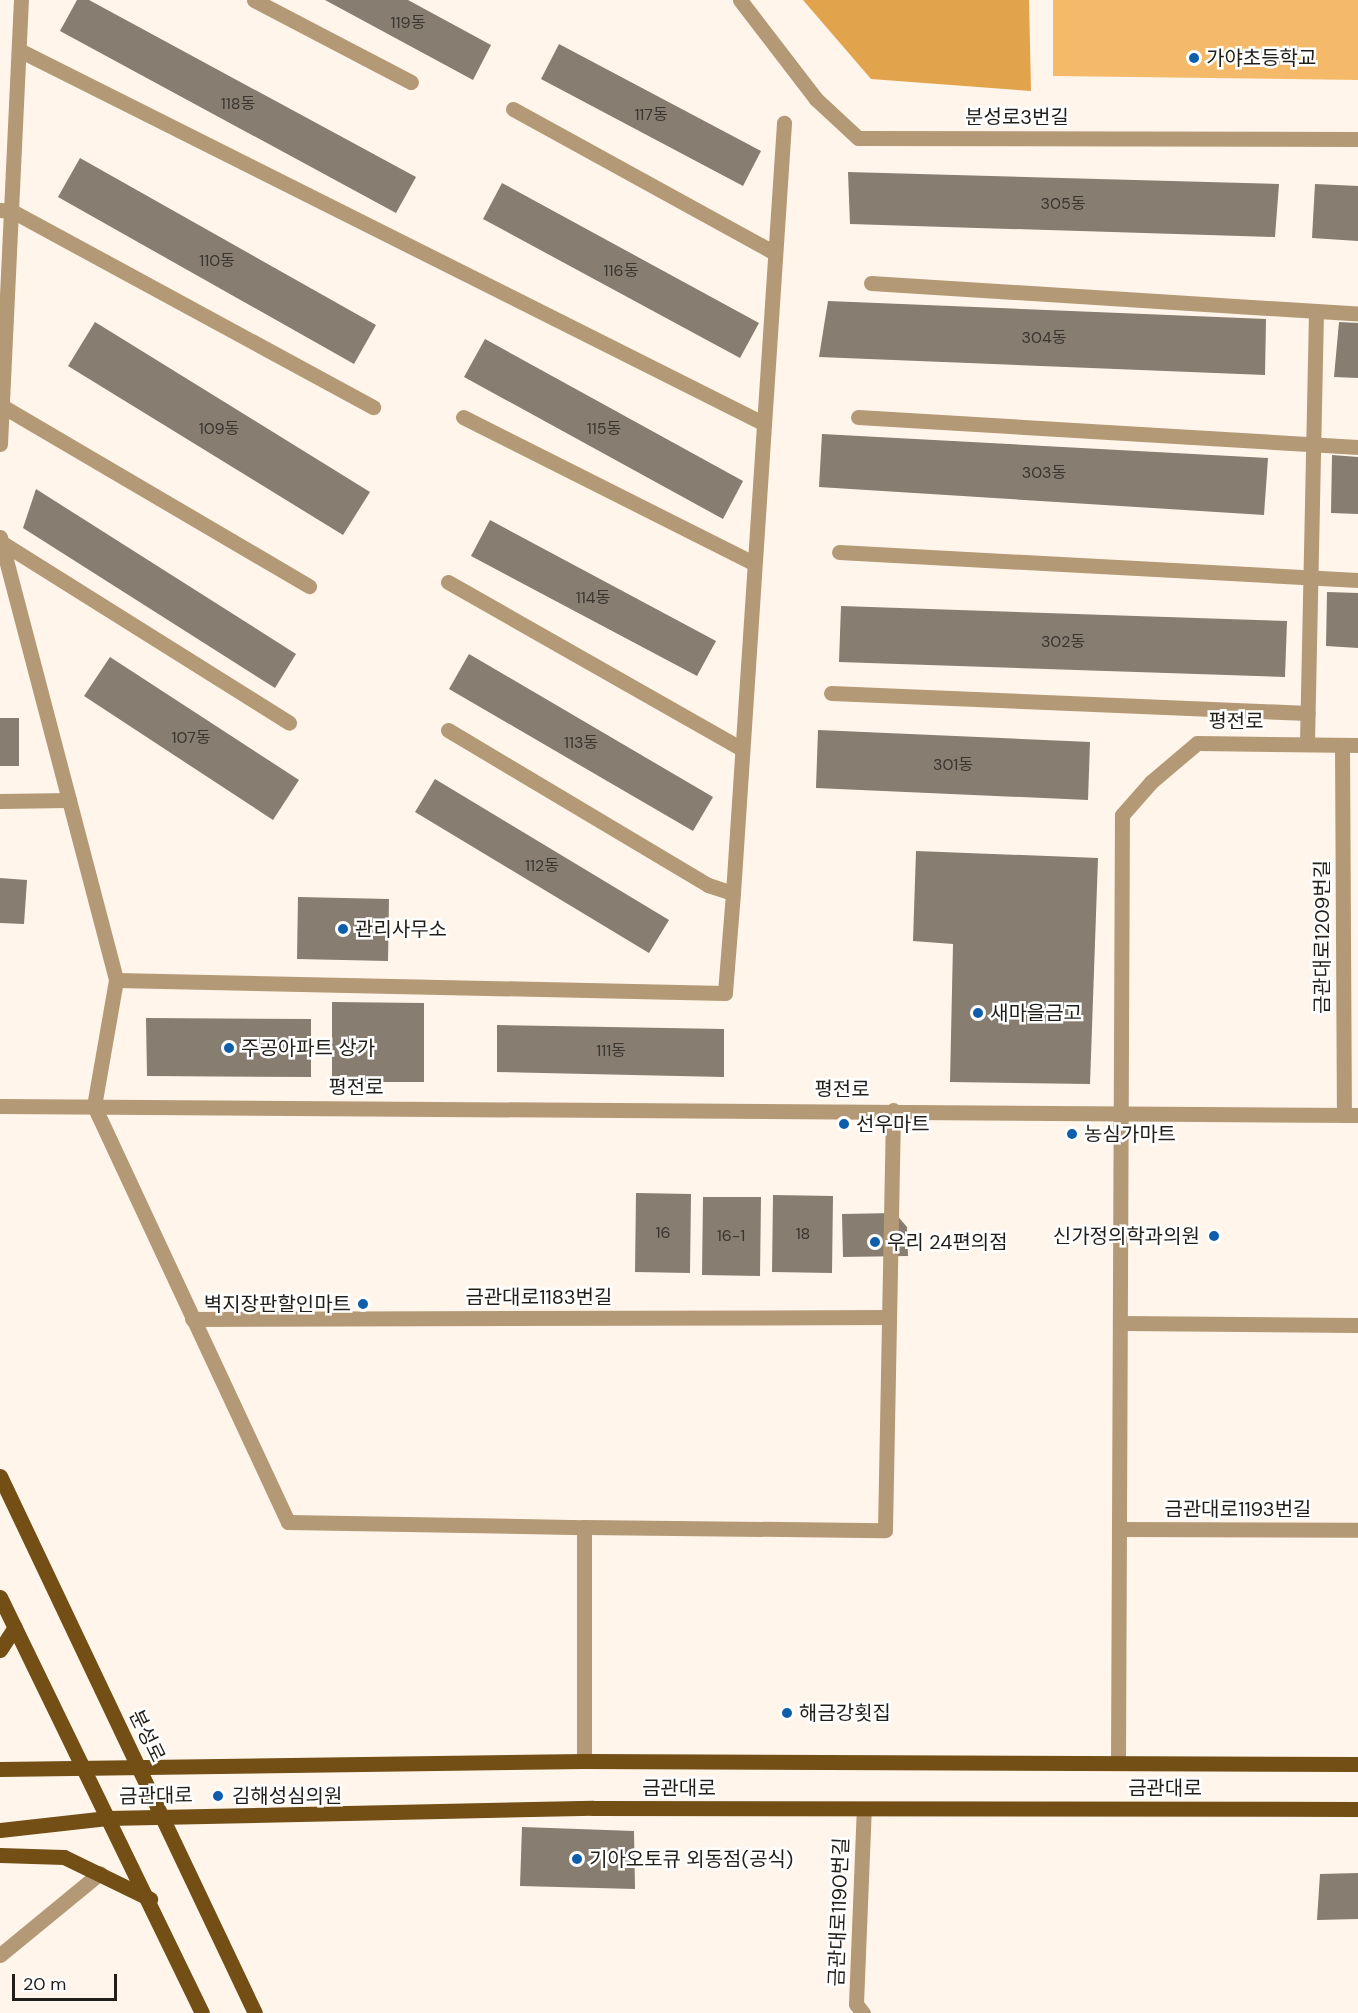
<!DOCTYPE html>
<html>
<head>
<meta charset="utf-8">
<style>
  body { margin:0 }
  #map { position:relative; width:1358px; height:2013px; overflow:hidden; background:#fff5ea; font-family:"DM Sans","Noto Sans KR",sans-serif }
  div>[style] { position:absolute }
  .green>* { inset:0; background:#f5ba69 }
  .forest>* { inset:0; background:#e1a44d }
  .building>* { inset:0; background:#877d71 }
  .minor>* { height:15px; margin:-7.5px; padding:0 7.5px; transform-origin:7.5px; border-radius:7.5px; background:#b49977 }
  .major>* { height:15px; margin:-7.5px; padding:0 7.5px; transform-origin:7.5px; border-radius:7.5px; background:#734e15 }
  .dots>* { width:16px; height:16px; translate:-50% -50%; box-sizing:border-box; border:3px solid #fff; border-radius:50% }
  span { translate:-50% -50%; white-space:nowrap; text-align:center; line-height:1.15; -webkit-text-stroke:5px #fff; paint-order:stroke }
  .number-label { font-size:16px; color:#3a352e }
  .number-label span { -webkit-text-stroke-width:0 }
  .poi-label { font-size:20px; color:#211d18 }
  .left { translate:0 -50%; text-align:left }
  .right { translate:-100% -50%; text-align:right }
  .street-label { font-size:20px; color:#211d18 }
  .scale { position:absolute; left:12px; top:1974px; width:105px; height:27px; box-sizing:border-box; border:3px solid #211d18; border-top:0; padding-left:8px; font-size:18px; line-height:21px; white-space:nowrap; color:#211d18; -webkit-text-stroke:4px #fff; paint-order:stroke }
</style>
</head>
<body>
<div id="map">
  <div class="green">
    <div style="clip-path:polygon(1053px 0,1358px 0,1358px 80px,1053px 76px)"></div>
  </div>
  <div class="forest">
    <div style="clip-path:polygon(803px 0,1029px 0,1031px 91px,871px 79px)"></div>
  </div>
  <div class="building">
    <div style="clip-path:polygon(77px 0,89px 0,416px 177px,396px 213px,60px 31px)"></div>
    <div style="clip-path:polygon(325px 0,408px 0,491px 45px,473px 80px)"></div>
    <div style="clip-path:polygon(559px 44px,761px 151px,743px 186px,541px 79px)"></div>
    <div style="clip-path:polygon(80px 158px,376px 325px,354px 364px,58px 197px)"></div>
    <div style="clip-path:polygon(848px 172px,1279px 184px,1275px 237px,850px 224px)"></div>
    <div style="clip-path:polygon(502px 183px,759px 323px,740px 358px,483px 219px)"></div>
    <div style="clip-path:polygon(1315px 184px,1358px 186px,1358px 241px,1312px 238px)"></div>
    <div style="clip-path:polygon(828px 301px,1266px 319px,1265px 375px,819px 357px)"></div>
    <div style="clip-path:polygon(95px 322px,370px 492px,343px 535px,68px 366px)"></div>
    <div style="clip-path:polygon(1339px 322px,1358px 323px,1358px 378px,1334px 377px)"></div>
    <div style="clip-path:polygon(485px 339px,743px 481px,723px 519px,464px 377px)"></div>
    <div style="clip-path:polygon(822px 434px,1268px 458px,1264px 515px,819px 487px)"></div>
    <div style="clip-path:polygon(1332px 455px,1358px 457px,1358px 514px,1331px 513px)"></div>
    <div style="clip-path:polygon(36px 489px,296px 654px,275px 688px,23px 528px)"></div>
    <div style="clip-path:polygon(490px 520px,716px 641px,697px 676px,471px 556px)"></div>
    <div style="clip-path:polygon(1327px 592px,1358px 593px,1358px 648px,1326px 646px)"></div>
    <div style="clip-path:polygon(841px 606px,1287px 621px,1285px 677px,839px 662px)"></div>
    <div style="clip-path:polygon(469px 654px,713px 797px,693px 831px,449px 689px)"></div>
    <div style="clip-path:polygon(110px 657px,299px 780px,273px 820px,84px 696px)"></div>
    <div style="clip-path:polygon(0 718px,19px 718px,19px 766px,0 766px)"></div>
    <div style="clip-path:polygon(818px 730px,1090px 742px,1088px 800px,816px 788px)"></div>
    <div style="clip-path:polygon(435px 779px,669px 920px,649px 953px,415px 812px)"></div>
    <div style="clip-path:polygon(916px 851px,1098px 858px,1090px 1084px,950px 1082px,953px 944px,913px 941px)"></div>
    <div style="clip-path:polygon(0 878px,27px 880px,24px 924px,0 923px)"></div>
    <div style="clip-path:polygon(298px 897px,389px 899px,388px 961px,297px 959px)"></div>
    <div style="clip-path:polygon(332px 1002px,424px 1003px,424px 1082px,332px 1082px)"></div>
    <div style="clip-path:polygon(146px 1018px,311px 1019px,311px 1077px,147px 1076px)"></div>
    <div style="clip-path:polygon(497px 1025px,724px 1029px,724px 1077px,497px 1072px)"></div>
    <div style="clip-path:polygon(636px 1193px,691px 1194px,690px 1273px,635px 1272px)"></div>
    <div style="clip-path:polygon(773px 1195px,833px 1196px,832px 1273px,772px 1272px)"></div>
    <div style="clip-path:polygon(703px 1197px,761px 1197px,760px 1276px,702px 1275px)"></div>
    <div style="clip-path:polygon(895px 1213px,907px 1227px,908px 1256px,843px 1257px,842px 1214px)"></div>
    <div style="clip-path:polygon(522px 1827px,634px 1831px,635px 1889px,520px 1886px)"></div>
    <div style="clip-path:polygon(1358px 1873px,1358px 1919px,1317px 1920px,1320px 1874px)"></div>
  </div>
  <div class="minor">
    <div style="left:254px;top:0;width:177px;rotate:27.6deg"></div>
    <div style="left:740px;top:0;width:125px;rotate:52.5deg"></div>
    <div style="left:816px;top:99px;width:57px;rotate:42.9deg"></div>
    <div style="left:858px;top:138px;width:500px;rotate:0.11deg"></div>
    <div style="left:21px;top:51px;width:830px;rotate:26.63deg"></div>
    <div style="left:513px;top:109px;width:297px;rotate:28.8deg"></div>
    <div style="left:0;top:210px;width:12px;rotate:5deg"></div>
    <div style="left:12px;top:211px;width:411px;rotate:28.5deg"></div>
    <div style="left:871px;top:283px;width:488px;rotate:3.6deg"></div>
    <div style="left:2px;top:406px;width:356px;rotate:30.4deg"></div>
    <div style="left:463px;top:417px;width:325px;rotate:26.7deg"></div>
    <div style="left:858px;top:417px;width:501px;rotate:3.43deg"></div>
    <div style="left:0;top:444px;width:444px;rotate:-87.3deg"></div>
    <div style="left:0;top:537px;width:458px;rotate:75.3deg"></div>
    <div style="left:1px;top:542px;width:340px;rotate:32.1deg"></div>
    <div style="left:839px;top:552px;width:520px;rotate:3.09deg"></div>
    <div style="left:448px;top:582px;width:338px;rotate:29.6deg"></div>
    <div style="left:831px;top:693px;width:477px;rotate:2.4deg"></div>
    <div style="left:448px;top:730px;width:303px;rotate:30.8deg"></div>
    <div style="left:708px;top:885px;width:26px;rotate:18deg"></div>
    <div style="left:733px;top:893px;width:100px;rotate:94.6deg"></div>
    <div style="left:725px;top:993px;width:609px;rotate:-178.78deg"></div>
    <div style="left:116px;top:980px;width:128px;rotate:99.9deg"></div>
    <div style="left:94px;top:1106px;width:459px;rotate:65deg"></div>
    <div style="left:288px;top:1522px;width:296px;rotate:1deg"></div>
    <div style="left:584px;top:1527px;width:234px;rotate:90deg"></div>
    <div style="left:1307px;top:742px;width:430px;rotate:-88.8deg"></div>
    <div style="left:1342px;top:745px;width:370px;rotate:89.7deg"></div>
    <div style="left:0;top:801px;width:69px;rotate:-0.8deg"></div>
    <div style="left:733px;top:893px;width:772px;rotate:-86.21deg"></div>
    <div style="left:0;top:1106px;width:1358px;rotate:0.38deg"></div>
    <div style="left:192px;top:1319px;width:695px;rotate:-0.16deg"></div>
    <div style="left:1121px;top:1323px;width:237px;rotate:0.5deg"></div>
    <div style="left:584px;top:1527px;width:301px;rotate:0.6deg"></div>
    <div style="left:885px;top:1530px;width:420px;rotate:-88.9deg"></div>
    <div style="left:1119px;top:1529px;width:239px;rotate:0.2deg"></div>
    <div style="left:1118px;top:1762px;width:947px;rotate:-89.76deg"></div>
    <div style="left:1122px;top:815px;width:44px;rotate:-48.7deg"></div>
    <div style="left:1151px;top:782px;width:60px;rotate:-40.3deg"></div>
    <div style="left:1197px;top:743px;width:161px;rotate:0.7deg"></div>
    <div style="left:0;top:1955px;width:129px;rotate:-39.4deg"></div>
    <div style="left:863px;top:2013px;width:11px;rotate:-128deg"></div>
    <div style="left:856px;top:2004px;width:195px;rotate:-87.7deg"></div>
  </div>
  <div class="major">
    <div style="left:0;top:1476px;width:594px;rotate:64.6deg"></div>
    <div style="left:0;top:1597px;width:462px;rotate:64.1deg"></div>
    <div style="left:0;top:1650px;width:27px;rotate:-57deg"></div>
    <div style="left:0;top:1769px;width:584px;rotate:-0.78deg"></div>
    <div style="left:584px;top:1761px;width:774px;rotate:0.22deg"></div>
    <div style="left:0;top:1830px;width:108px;rotate:-6.4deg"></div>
    <div style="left:107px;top:1818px;width:486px;rotate:-1.2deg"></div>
    <div style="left:593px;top:1808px;width:765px;rotate:0.07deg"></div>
    <div style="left:0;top:1855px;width:64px;rotate:1.8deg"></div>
    <div style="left:64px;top:1857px;width:96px;rotate:26deg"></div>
  </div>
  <div class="dots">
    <div style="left:1194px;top:58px;background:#0e5eac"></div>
    <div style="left:343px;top:929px;background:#0e5eac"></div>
    <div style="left:978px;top:1013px;background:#0e5eac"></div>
    <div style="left:229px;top:1048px;background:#0e5eac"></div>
    <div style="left:844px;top:1124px;background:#0e5eac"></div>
    <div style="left:1072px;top:1134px;background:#0e5eac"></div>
    <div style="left:1214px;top:1236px;background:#0e5eac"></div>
    <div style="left:875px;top:1242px;background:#0e5eac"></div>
    <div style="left:363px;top:1304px;background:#0e5eac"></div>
    <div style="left:787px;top:1713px;background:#0e5eac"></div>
    <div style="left:218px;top:1796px;background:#0e5eac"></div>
    <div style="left:577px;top:1859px;background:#0e5eac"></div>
  </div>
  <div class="number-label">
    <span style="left:408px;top:23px">119동</span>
    <span style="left:238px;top:104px">118동</span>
    <span style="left:651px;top:115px">117동</span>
    <span style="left:1063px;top:204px">305동</span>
    <span style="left:217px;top:261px">110동</span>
    <span style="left:621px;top:271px">116동</span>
    <span style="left:1044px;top:338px">304동</span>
    <span style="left:219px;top:429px">109동</span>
    <span style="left:604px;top:429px">115동</span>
    <span style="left:1044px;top:473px">303동</span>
    <span style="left:593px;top:598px">114동</span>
    <span style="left:1063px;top:642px">302동</span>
    <span style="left:191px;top:738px">107동</span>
    <span style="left:581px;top:743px">113동</span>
    <span style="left:953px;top:765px">301동</span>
    <span style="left:542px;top:866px">112동</span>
    <span style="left:611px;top:1051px">111동</span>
    <span style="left:663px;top:1233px">16</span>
    <span style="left:803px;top:1234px">18</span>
    <span style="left:731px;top:1236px">16-1</span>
  </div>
  <div class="poi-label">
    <span class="left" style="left:1206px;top:58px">가야초등학교</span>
    <span class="left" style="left:355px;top:929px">관리사무소</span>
    <span class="left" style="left:990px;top:1013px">새마을금고</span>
    <span class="left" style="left:241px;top:1048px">주공아파트 상가</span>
    <span class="left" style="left:856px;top:1124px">선우마트</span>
    <span class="left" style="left:1084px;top:1134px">농심가마트</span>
    <span class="right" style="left:1200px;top:1236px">신가정의학과의원</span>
    <span class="left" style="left:887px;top:1242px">우리 24편의점</span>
    <span class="right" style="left:351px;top:1304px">벽지장판할인마트</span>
    <span class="left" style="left:799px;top:1713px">해금강횟집</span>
    <span class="left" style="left:232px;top:1796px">김해성심의원</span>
    <span class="left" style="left:589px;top:1859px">기아오토큐 외동점(공식)</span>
  </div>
  <div class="street-label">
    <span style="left:1017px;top:117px">분성로3번길</span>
    <span style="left:1236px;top:721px">평전로</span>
    <span style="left:1322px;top:937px;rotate:-90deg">금관대로1209번길</span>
    <span style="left:356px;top:1087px">평전로</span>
    <span style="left:842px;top:1089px">평전로</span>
    <span style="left:539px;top:1297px">금관대로1183번길</span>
    <span style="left:1238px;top:1509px">금관대로1193번길</span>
    <span style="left:147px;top:1736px;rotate:64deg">분성로</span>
    <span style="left:679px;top:1788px">금관대로</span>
    <span style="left:1165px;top:1788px">금관대로</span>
    <span style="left:156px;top:1796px;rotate:-1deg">금관대로</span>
    <span style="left:839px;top:1912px;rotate:-88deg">금관대로1190번길</span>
  </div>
  <div class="scale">20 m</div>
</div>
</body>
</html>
